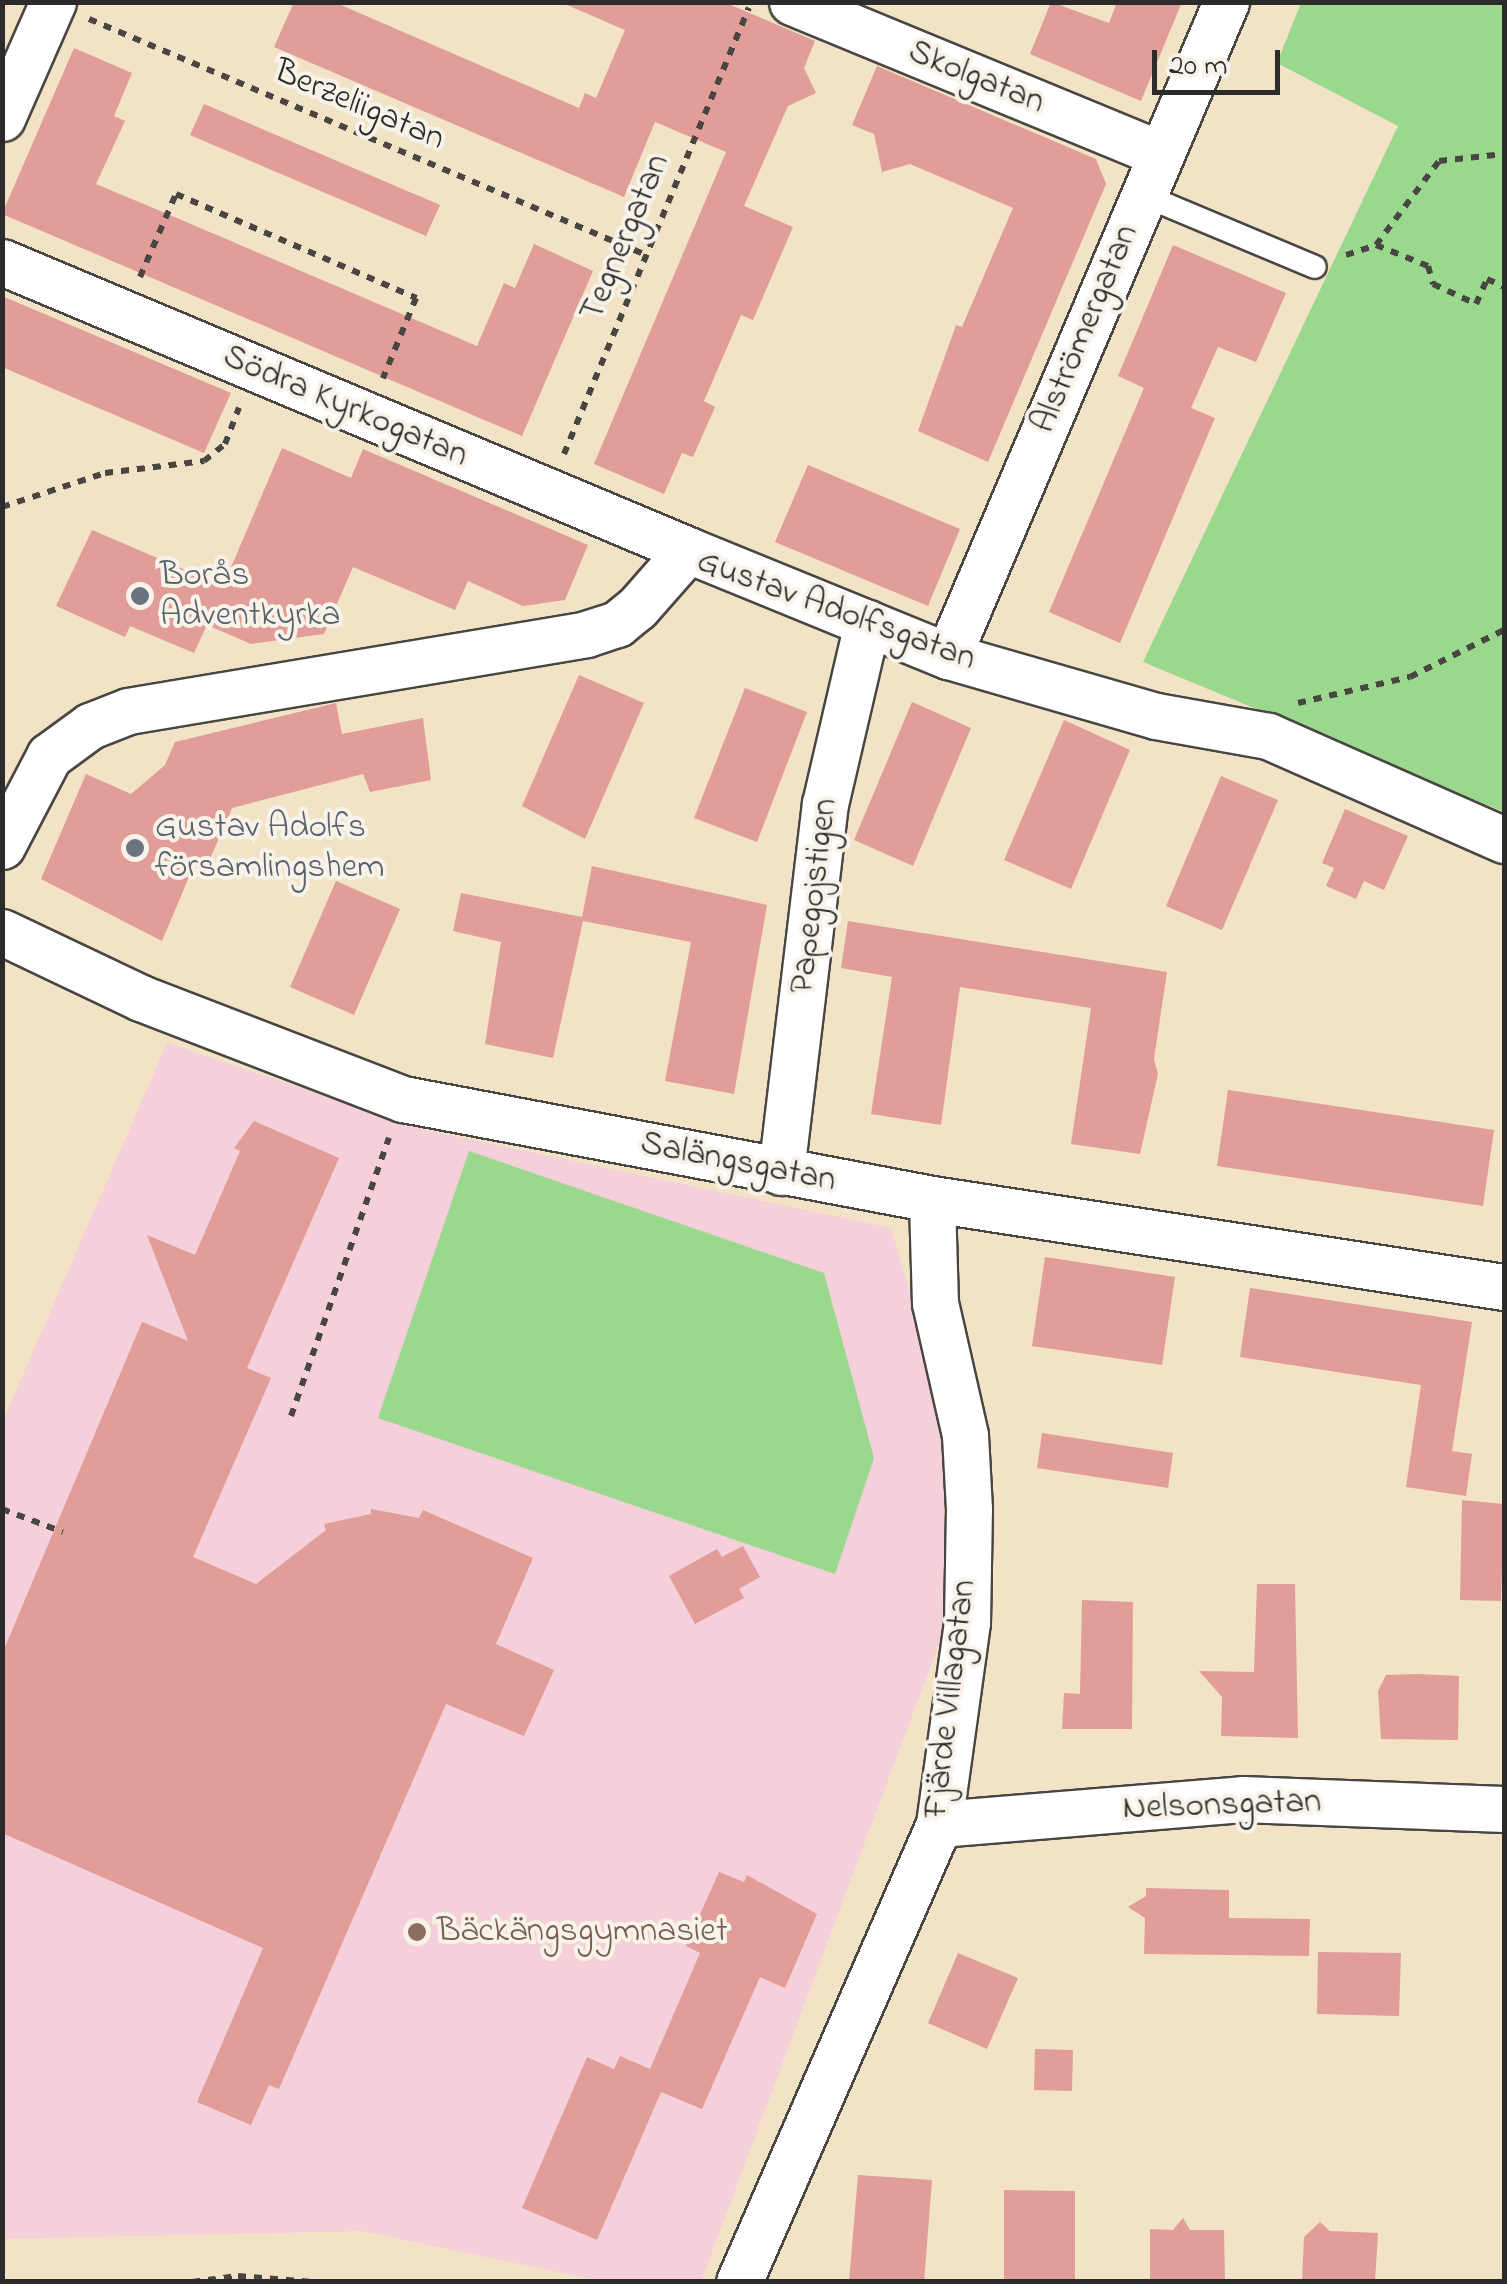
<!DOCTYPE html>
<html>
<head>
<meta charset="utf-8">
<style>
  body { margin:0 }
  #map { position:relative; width:1507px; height:2284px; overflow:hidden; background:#f2e2c6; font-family:"Indie Flower",sans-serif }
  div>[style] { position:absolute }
  .built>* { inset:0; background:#f5cfd9 }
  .green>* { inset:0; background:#99d88d }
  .building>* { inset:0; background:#e19e98 }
  .path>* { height:6px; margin-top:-3px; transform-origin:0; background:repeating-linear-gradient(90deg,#494642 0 8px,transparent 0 16px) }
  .roads { filter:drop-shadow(2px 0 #494642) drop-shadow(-2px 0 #494642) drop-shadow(0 2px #494642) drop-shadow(0 -2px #494642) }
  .lane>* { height:22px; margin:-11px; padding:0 11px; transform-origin:11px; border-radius:11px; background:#fff }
  .street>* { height:45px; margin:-22.5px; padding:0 22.5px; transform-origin:22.5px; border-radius:22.5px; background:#fff }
  .dots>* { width:28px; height:28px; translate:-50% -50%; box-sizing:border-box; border:5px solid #f7f3e8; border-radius:50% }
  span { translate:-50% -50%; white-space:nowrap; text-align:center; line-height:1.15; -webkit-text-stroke:8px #f7f3e8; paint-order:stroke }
  .street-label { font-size:35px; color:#2b2b2b }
  .worship-label { font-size:35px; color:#5b616d }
  .left { translate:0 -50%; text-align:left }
  .education-label { font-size:35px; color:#785e54 }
  .frame { position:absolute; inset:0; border:5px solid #2b2b2b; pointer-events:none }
  .scale { position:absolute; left:1152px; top:50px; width:128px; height:45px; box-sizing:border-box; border:5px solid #2b2b2b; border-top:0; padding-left:12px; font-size:30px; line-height:35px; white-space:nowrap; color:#2b2b2b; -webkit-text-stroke:8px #f7f3e8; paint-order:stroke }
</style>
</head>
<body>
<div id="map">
  <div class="built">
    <div style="clip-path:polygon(167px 1043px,426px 1130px,891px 1228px,946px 1421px,943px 1633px,701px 2281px,601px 2281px,362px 2231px,3px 2239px,2px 1423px)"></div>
  </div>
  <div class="green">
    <div style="clip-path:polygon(1301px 3px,1504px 3px,1504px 812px,1143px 662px,1398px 126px,1277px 63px)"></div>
    <div style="clip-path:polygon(469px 1151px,824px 1273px,874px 1458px,835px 1574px,378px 1418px)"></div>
  </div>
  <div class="building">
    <div style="clip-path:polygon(294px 2px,334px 2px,579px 108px,585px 93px,596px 98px,625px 30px,560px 2px,724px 2px,815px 41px,804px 68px,816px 93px,788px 106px,744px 206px,793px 227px,753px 320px,741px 315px,704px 401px,715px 407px,693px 457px,682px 453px,664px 494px,594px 464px,726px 152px,655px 122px,624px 197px,274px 47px)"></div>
    <div style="clip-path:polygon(1051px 2px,1109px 23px,1117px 2px,1182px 2px,1141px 101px,1030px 54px)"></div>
    <div style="clip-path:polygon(74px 48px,132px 73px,114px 116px,125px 121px,96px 184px,158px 210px,477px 346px,504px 283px,515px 288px,534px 244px,593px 271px,522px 436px,2px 214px)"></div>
    <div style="clip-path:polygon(877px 66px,1096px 159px,1106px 184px,988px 462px,918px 431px,956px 325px,962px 327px,1013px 208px,910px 164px,882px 172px,874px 134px,852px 125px)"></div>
    <div style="clip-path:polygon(204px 104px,440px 205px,426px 236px,190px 135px)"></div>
    <div style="clip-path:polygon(1173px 245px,1286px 293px,1256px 362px,1218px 347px,1191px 408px,1215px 418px,1120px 643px,1049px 612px,1144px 388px,1118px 376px)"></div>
    <div style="clip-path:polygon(2px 296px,231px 393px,204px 453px,2px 367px)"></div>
    <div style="clip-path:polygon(282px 448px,351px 478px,363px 449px,588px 545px,565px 600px,523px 606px,468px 581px,455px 610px,353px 567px,324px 634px,251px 644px,207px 625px,194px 653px,130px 626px,125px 637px,56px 606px,92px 530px,223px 586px)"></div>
    <div style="clip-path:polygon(808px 465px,960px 529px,928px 606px,775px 542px)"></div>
    <div style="clip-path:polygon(579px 675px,644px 703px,585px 839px,522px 806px)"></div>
    <div style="clip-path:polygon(745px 688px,807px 712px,757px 842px,694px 818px)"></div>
    <div style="clip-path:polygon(912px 702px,971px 728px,913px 866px,854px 840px)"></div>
    <div style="clip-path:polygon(336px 703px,342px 734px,423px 718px,431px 780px,370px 792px,363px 774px,232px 808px,206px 868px,195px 863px,162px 941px,41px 879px,86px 774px,131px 794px,165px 765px,175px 742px)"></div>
    <div style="clip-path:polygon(1064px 720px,1130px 750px,1071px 889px,1004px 860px)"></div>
    <div style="clip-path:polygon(1221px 776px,1278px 800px,1222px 930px,1166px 906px)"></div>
    <div style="clip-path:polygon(1345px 809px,1408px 836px,1384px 890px,1364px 881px,1356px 899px,1326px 886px,1334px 868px,1322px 863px)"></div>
    <div style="clip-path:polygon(592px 866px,767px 905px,734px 1094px,665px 1081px,691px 942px,583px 921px,553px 1058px,485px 1044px,501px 942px,453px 931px,461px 893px,582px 917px)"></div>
    <div style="clip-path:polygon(336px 881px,400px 909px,354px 1015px,290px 987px)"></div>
    <div style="clip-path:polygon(848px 921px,1167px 972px,1154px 1059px,1158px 1074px,1140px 1154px,1071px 1144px,1091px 1008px,960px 987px,941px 1125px,871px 1114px,892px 977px,841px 968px)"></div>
    <div style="clip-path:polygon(1228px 1090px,1494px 1130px,1483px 1206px,1217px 1166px)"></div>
    <div style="clip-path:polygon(254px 1121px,339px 1158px,247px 1368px,271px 1378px,193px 1557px,256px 1584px,326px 1530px,324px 1524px,371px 1514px,371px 1509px,419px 1518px,423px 1510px,533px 1558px,496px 1644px,554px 1670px,524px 1736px,446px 1704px,279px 2089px,269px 2085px,251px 2125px,197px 2102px,263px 1948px,2px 1833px,2px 1654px,142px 1322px,188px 1341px,147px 1235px,195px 1255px,240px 1151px,234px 1148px)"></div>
    <div style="clip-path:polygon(1045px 1257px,1175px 1277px,1162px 1365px,1032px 1346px)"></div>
    <div style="clip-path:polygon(1250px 1288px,1472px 1322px,1452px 1451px,1472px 1454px,1466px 1496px,1406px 1487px,1421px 1385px,1240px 1357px)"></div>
    <div style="clip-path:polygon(1042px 1433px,1173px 1453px,1168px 1488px,1037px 1468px)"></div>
    <div style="clip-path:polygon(1462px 1500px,1504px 1504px,1501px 1601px,1460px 1600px)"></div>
    <div style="clip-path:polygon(743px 1546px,760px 1577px,739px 1589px,744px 1598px,695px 1624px,669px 1576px,717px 1549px,722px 1557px)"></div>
    <div style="clip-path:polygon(1257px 1584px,1295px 1584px,1298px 1738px,1221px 1736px,1222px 1697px,1199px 1671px,1254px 1672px)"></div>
    <div style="clip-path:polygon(1082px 1600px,1133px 1602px,1132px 1729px,1062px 1729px,1064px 1693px,1080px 1694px)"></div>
    <div style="clip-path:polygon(1418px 1674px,1459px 1676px,1458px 1740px,1381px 1739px,1378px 1691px,1386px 1675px)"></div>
    <div style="clip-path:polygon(719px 1872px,744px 1882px,747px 1875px,817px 1914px,785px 1988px,760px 1977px,702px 2109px,661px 2092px,597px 2240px,522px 2208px,587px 2057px,614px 2069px,620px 2056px,650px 2069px,700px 1953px,686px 1946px)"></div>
    <div style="clip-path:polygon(1146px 1888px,1229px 1890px,1229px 1918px,1310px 1919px,1309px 1956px,1144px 1954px,1145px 1918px,1128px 1907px,1146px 1896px)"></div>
    <div style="clip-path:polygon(1318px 1952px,1401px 1953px,1399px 2016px,1317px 2014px)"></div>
    <div style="clip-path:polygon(958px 1953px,1018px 1978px,987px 2049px,928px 2023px)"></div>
    <div style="clip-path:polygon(1035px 2049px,1073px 2050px,1072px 2091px,1034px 2090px)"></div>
    <div style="clip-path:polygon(858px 2175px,932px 2180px,924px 2282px,849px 2282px)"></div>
    <div style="clip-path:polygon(1004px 2190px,1075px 2191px,1075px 2282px,1004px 2282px)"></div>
    <div style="clip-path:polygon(1183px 2218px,1190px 2230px,1224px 2230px,1225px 2282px,1150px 2282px,1150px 2229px,1173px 2230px)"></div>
    <div style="clip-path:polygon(1320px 2222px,1330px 2231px,1378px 2233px,1375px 2282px,1302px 2282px,1304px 2237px)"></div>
  </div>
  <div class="path">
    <div style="left:89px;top:19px;width:605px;rotate:22.96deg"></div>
    <div style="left:1376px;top:245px;width:56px;rotate:22deg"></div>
    <div style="left:1428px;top:266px;width:19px;rotate:74deg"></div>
    <div style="left:1433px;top:284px;width:47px;rotate:24.9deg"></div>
    <div style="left:1476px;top:304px;width:27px;rotate:-66deg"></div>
    <div style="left:1487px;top:279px;width:19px;rotate:25deg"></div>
    <div style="left:1346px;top:255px;width:32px;rotate:-18deg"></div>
    <div style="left:1376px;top:245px;width:105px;rotate:-53.1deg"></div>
    <div style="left:1439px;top:161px;width:65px;rotate:-6.1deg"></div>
    <div style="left:140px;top:277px;width:90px;rotate:-66.6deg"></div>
    <div style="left:176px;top:194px;width:262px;rotate:23.4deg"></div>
    <div style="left:416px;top:298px;width:87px;rotate:112.4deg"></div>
    <div style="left:564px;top:454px;width:483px;rotate:-67.5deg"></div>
    <div style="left:2px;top:507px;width:108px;rotate:-18.3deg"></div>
    <div style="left:105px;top:473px;width:100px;rotate:-6.9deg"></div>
    <div style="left:204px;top:461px;width:27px;rotate:-39deg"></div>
    <div style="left:225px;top:444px;width:39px;rotate:-69deg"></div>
    <div style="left:1298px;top:703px;width:115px;rotate:-13.1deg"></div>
    <div style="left:1410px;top:677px;width:105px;rotate:-26.6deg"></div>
    <div style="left:291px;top:1416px;width:295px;rotate:-70.6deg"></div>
    <div style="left:2px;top:1509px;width:65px;rotate:20.7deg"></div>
    <div style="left:192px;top:2282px;width:46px;rotate:-7.4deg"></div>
    <div style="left:238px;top:2276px;width:75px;rotate:4.6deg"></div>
  </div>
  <div class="roads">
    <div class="lane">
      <div style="left:1143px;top:195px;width:186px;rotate:22.7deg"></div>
    </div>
    <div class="street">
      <div style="left:792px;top:2px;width:398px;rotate:22.4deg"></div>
      <div style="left:2px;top:118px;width:127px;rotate:-66.3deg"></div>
      <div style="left:2px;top:262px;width:744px;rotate:22.77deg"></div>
      <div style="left:948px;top:656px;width:711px;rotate:-66.97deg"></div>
      <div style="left:2px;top:846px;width:102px;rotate:-62.4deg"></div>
      <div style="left:49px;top:756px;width:51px;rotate:-36.2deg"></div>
      <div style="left:90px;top:726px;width:41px;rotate:-21.5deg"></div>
      <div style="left:128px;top:711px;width:464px;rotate:-9.5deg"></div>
      <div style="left:586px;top:634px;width:33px;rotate:-18deg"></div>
      <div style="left:617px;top:624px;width:26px;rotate:-39deg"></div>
      <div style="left:637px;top:608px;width:77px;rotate:-48.7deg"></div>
      <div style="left:688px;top:550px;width:281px;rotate:22.2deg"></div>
      <div style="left:948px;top:656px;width:216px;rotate:16.1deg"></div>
      <div style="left:1156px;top:716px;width:114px;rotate:10.1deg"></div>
      <div style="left:1268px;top:736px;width:258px;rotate:23.8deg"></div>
      <div style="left:2px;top:932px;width:154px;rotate:25.4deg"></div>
      <div style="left:141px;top:998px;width:281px;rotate:21.1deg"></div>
      <div style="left:403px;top:1099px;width:538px;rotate:10.7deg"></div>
      <div style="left:932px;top:1199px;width:579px;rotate:8.75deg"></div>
      <div style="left:781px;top:1172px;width:371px;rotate:-83.2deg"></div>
      <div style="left:825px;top:804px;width:186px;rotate:-76.9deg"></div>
      <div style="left:939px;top:1824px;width:304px;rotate:-4.7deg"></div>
      <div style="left:1242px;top:1799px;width:262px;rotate:2.2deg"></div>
      <div style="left:739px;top:2282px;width:500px;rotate:-66.4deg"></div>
      <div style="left:939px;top:1824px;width:204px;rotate:-82.1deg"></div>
      <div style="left:967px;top:1622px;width:113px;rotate:-89deg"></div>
      <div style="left:969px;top:1509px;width:74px;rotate:-93.1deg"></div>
      <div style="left:965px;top:1435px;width:135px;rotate:-102.8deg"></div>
      <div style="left:935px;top:1303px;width:104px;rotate:-91.7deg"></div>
    </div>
  </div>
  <div class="dots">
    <div style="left:140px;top:596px;background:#6b7280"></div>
    <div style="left:135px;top:848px;background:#6b7280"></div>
    <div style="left:417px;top:1932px;background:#8d6e63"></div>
  </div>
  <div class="street-label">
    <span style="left:976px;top:78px;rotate:22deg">Skolgatan</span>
    <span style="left:359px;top:106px;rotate:23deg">Berzeliigatan</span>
    <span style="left:626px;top:238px;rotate:-67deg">Tegnergatan</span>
    <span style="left:1086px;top:329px;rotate:-67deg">Alströmergatan</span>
    <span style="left:345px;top:407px;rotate:23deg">Södra Kyrkogatan</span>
    <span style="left:836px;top:611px;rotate:20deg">Gustav Adolfsgatan</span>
    <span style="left:815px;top:896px;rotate:-83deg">Papegojstigen</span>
    <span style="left:738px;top:1163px;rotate:11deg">Salängsgatan</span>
    <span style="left:951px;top:1699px;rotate:-83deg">Fjärde Villagatan</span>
    <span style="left:1222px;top:1806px;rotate:-2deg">Nelsonsgatan</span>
  </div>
  <div class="worship-label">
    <span class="left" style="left:160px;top:596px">Borås<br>Adventkyrka</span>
    <span class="left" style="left:155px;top:848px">Gustav Adolfs<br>församlingshem</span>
  </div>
  <div class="education-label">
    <span class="left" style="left:437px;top:1932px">Bäckängsgymnasiet</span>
  </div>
  <div class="frame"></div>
  <div class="scale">20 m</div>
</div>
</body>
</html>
